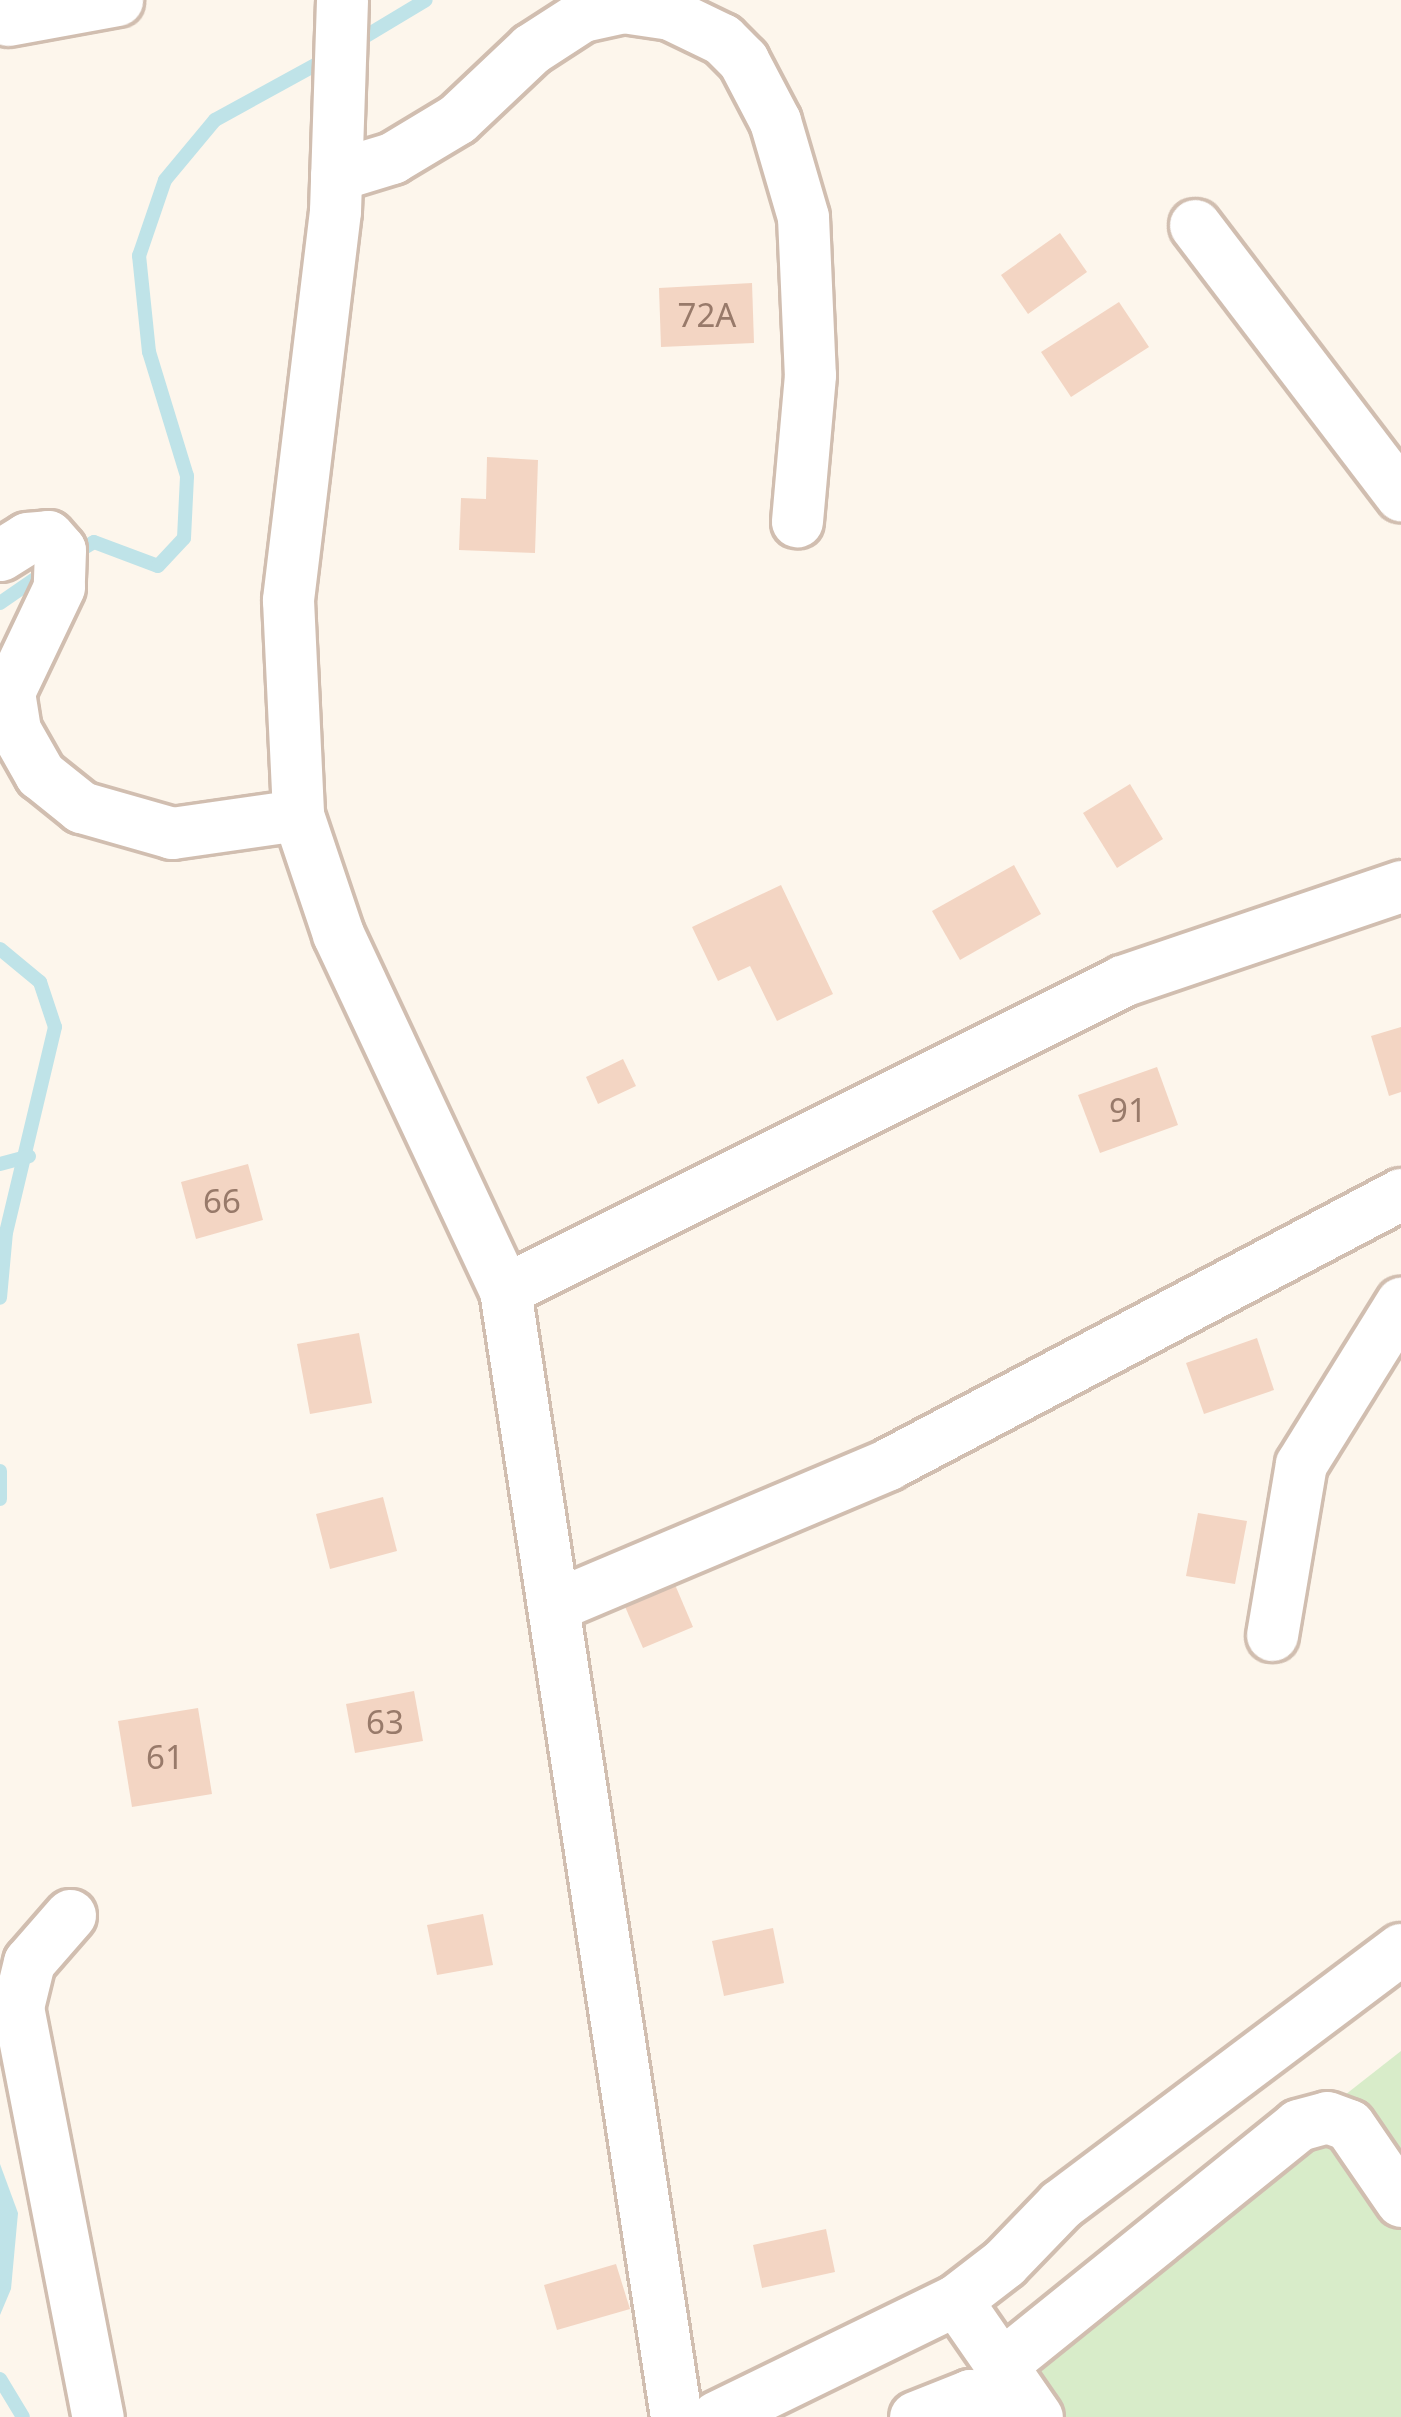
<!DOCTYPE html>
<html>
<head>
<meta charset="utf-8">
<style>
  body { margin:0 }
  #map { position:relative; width:1401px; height:2417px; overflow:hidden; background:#fdf6ec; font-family:"Noto Sans",sans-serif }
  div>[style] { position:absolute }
  .green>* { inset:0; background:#d8ecc9 }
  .water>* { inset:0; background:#bfe3e8 }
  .stream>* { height:14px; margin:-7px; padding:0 7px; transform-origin:7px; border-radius:7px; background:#bfe3e8 }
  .building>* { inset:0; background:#f3d5c3 }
  .roads { filter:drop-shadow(3px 0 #d1beb0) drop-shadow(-3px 0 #d1beb0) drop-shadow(0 3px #d1beb0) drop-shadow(0 -3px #d1beb0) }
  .minor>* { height:51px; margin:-25.5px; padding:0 25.5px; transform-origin:25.5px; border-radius:25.5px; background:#fff }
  span { translate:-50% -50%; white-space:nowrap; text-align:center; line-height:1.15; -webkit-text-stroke:12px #fffaf3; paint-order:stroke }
  .number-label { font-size:33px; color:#987a6a }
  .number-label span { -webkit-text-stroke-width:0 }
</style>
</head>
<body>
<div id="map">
  <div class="green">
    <div style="clip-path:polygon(1401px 2051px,1401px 2417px,1037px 2417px,1001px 2365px)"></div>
  </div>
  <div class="water">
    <div style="clip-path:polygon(0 2164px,18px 2213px,11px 2289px,0 2315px)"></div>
  </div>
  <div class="stream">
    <div style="left:351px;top:45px;width:87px;rotate:-31deg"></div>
    <div style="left:69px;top:557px;width:29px;rotate:-31deg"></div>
    <div style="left:94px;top:542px;width:68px;rotate:20.6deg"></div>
    <div style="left:158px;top:566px;width:38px;rotate:-47deg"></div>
    <div style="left:184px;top:538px;width:62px;rotate:-87.2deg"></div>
    <div style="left:187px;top:476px;width:130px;rotate:-107deg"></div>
    <div style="left:149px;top:352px;width:97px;rotate:-95.9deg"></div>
    <div style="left:139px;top:256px;width:80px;rotate:-71.1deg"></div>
    <div style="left:165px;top:180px;width:78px;rotate:-50.2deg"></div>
    <div style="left:215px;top:120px;width:127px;rotate:-28.8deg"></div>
    <div style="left:0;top:603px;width:55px;rotate:-34.6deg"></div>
    <div style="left:0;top:949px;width:52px;rotate:39.5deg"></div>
    <div style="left:40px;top:982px;width:47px;rotate:71.6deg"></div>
    <div style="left:55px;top:1027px;width:211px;rotate:103.4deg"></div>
    <div style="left:6px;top:1232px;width:66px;rotate:95.2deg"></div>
    <div style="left:0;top:1164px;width:30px;rotate:-15deg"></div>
    <div style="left:0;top:1471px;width:28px;rotate:90deg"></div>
    <div style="left:0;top:2379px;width:44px;rotate:58.8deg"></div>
  </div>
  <div class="building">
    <div style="clip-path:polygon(1060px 233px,1087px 272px,1028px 314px,1001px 275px)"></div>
    <div style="clip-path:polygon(752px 283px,754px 343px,661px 347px,659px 288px)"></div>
    <div style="clip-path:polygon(1119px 302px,1149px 347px,1071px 397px,1041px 352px)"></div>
    <div style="clip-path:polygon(487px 457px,538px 460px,535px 553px,459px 550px,461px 498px,486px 499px)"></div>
    <div style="clip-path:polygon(1130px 784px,1163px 839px,1117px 868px,1083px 813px)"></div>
    <div style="clip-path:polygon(1014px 865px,1041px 914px,960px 960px,932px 911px)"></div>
    <div style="clip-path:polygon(781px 885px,833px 994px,777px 1021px,750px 966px,718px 981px,692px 927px)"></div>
    <div style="clip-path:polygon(1401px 1027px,1401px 1092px,1389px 1096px,1371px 1036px)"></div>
    <div style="clip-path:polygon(623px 1059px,636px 1086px,598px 1104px,586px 1077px)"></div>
    <div style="clip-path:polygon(1157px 1067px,1178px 1125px,1100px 1153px,1078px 1095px)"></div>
    <div style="clip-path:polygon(248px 1164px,263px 1220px,196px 1239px,181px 1182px)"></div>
    <div style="clip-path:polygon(359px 1333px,372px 1403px,310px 1414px,297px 1344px)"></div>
    <div style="clip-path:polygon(1257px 1338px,1274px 1390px,1204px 1414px,1186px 1363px)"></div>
    <div style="clip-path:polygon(383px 1497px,397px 1551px,330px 1569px,316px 1514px)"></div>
    <div style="clip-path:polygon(1198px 1513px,1247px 1521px,1235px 1584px,1186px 1576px)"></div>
    <div style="clip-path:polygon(673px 1580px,693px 1627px,643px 1648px,623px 1602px)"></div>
    <div style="clip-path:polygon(414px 1691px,423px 1741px,355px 1753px,346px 1704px)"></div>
    <div style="clip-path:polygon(198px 1708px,212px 1794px,132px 1807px,118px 1721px)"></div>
    <div style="clip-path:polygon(483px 1914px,493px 1965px,437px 1975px,427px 1925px)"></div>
    <div style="clip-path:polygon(773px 1928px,784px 1983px,724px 1996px,712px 1941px)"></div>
    <div style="clip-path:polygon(826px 2229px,835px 2272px,762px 2288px,753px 2245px)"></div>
    <div style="clip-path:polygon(616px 2264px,630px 2309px,557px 2330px,544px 2285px)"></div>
  </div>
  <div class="roads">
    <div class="minor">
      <div style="left:342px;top:0;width:211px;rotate:91.9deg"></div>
      <div style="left:335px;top:211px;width:392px;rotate:96.9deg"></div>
      <div style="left:288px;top:600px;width:215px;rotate:87.3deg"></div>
      <div style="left:298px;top:815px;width:126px;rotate:71.4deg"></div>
      <div style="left:338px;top:934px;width:393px;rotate:64.9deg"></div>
      <div style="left:505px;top:1290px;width:1140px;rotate:81.37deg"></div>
      <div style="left:8px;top:20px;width:111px;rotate:-10.4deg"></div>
      <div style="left:336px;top:175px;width:59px;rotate:-16.9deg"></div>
      <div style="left:392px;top:158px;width:76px;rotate:-31deg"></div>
      <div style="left:457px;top:119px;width:102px;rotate:-43.4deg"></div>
      <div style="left:531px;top:49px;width:61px;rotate:-32.9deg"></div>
      <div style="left:582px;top:16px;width:42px;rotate:-12.4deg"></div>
      <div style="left:623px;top:7px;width:48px;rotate:8.5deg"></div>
      <div style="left:670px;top:14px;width:58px;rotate:25.7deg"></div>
      <div style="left:722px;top:39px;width:30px;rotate:45deg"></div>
      <div style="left:743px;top:60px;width:69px;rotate:62.3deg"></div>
      <div style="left:775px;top:121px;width:100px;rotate:73.7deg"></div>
      <div style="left:803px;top:217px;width:158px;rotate:87.5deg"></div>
      <div style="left:810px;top:375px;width:147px;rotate:95.1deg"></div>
      <div style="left:1195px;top:225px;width:340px;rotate:52.7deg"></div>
      <div style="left:0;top:555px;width:32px;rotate:-32deg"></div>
      <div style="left:27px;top:538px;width:21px;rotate:-5deg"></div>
      <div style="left:48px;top:536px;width:18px;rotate:49deg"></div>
      <div style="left:60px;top:550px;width:37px;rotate:92deg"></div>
      <div style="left:59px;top:587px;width:116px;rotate:115.5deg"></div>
      <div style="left:9px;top:692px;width:38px;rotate:81deg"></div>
      <div style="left:15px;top:730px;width:51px;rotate:60.4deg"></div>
      <div style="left:40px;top:774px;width:53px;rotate:38.8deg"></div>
      <div style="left:81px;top:807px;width:95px;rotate:15.9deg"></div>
      <div style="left:172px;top:833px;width:127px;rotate:-8.1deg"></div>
      <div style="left:505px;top:1290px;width:690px;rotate:-26.6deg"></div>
      <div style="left:1122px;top:981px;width:295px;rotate:-18.8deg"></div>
      <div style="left:555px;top:1605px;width:362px;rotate:-22.9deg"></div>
      <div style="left:888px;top:1464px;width:580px;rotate:-27.76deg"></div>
      <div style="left:1272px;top:1635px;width:173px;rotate:-80.4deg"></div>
      <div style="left:1301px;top:1464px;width:190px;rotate:-58.2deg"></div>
      <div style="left:70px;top:1915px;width:62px;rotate:131.1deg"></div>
      <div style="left:29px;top:1962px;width:46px;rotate:103.7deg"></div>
      <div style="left:18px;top:2007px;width:418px;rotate:79deg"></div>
      <div style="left:956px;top:2300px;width:142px;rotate:55.3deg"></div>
      <div style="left:1001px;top:2365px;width:382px;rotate:-38.9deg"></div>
      <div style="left:1298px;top:2125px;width:30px;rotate:-15deg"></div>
      <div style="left:1327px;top:2117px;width:23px;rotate:20deg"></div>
      <div style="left:1349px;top:2125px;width:92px;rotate:55.6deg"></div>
      <div style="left:716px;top:2417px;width:267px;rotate:-26deg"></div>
      <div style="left:956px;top:2300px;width:61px;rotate:-37.6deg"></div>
      <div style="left:1004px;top:2263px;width:82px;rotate:-46deg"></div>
      <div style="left:1061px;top:2204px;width:425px;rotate:-36.9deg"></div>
      <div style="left:915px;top:2417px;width:59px;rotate:-21.8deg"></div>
      <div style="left:970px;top:2395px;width:37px;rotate:36deg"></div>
    </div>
  </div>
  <div class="number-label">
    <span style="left:707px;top:315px">72А</span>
    <span style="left:1128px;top:1110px">91</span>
    <span style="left:222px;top:1201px">66</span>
    <span style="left:385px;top:1722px">63</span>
    <span style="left:165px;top:1757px">61</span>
  </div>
</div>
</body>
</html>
